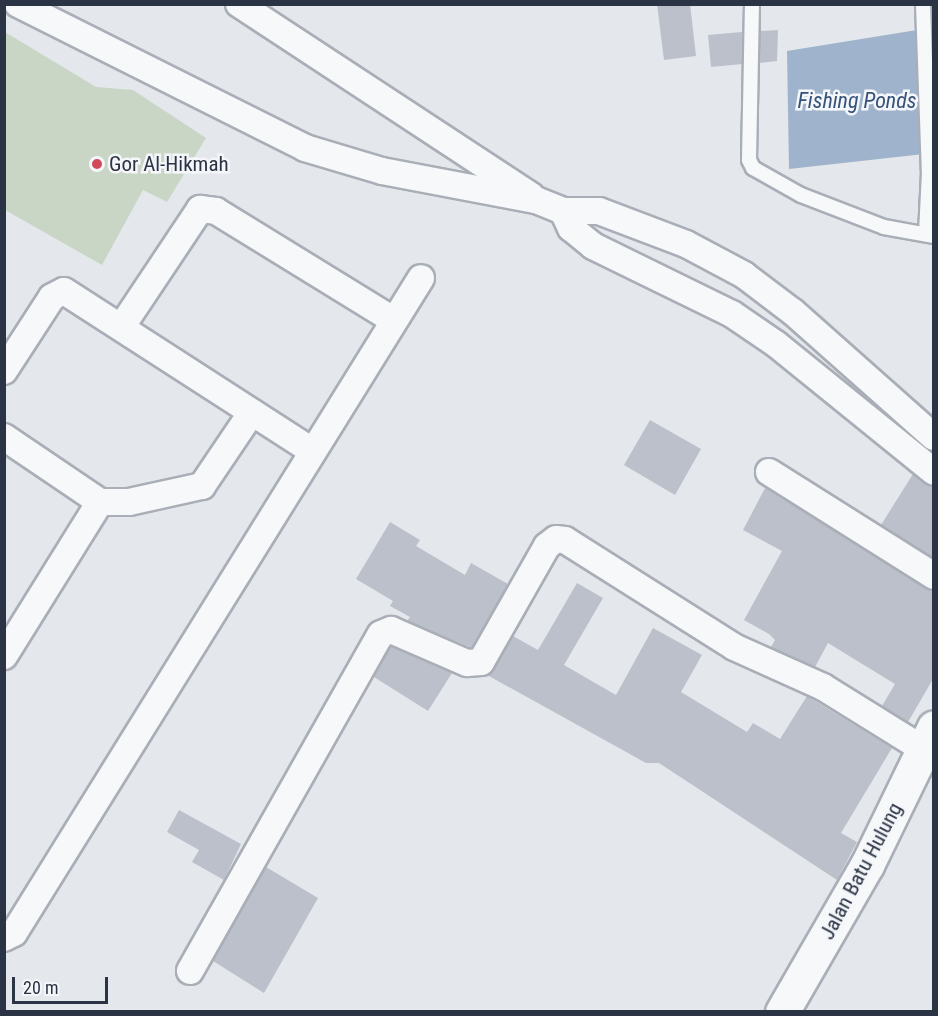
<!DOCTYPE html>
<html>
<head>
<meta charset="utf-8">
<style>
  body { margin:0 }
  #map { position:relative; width:938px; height:1016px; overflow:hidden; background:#e4e7ec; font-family:"Roboto Condensed",sans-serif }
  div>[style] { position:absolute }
  .green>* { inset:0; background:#c9d6c5 }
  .water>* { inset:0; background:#9fb4cc }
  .building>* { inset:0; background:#bbc0ca }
  .roads { filter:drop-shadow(2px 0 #a9aeb7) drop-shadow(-2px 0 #a9aeb7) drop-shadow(0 2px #a9aeb7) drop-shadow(0 -2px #a9aeb7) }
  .service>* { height:14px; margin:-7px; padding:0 7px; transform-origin:7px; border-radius:7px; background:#f7f8fa }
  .minor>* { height:26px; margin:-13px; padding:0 13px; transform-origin:13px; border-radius:13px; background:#f7f8fa }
  .tertiary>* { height:33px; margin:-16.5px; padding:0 16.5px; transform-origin:16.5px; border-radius:16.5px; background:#f7f8fa }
  .dots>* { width:16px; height:16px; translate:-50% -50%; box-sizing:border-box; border:3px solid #f4f6f9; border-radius:50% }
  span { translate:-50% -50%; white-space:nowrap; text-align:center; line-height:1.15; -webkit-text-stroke:5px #f4f6f9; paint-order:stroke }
  .poi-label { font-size:21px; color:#2b3445 }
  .left { translate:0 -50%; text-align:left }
  .street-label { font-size:21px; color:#2b3445 }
  .water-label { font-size:22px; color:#34527a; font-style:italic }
  .frame { position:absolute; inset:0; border:6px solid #2b3445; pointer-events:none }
  .scale { position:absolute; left:12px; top:977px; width:96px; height:27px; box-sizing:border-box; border:3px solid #2b3445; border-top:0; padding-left:8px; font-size:18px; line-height:21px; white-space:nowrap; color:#2b3445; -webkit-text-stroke:4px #f4f6f9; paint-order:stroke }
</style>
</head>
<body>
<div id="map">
  <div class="green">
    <div style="clip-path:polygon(5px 32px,96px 87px,133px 90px,206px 138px,167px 202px,143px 190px,102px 265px,5px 210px)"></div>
  </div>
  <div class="water">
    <div style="clip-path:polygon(917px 30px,924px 154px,789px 169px,787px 51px)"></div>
  </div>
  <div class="building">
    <div style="clip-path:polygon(657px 4px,690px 4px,696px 56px,664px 60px)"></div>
    <div style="clip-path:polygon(778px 30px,777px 61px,760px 63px,760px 31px)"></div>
    <div style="clip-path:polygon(742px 32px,742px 64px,711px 67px,708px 35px)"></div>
    <div style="clip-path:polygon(650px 420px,701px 449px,675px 495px,624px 465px)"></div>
    <div style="clip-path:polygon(913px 474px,933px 487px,933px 558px,881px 525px)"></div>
    <div style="clip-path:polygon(765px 488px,933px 591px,933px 679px,908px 722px,882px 706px,895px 684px,828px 643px,815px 667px,771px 647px,775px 640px,769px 634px,744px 620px,782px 551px,743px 530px)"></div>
    <div style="clip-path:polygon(390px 522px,420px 540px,416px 546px,465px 575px,471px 563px,508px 584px,472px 648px,407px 621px,410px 617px,390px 606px,393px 601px,356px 579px)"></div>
    <div style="clip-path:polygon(577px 583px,603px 598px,564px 665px,616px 695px,653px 628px,702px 655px,681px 692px,747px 732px,753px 723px,780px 739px,807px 696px,892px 748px,841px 833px,857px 842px,837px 880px,659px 763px,646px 763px,487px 675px,513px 636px,538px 650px)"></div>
    <div style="clip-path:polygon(391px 646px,452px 673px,428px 711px,374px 677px)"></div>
    <div style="clip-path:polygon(179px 810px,241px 844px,224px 880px,192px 862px,199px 850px,167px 832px)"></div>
    <div style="clip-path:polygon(266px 867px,318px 898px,264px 993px,213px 961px)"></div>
  </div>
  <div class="roads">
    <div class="service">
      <div style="left:752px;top:4px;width:156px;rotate:91.1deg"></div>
      <div style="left:749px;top:160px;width:9px;rotate:63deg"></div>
      <div style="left:753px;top:168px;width:55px;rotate:29.4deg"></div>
      <div style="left:801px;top:195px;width:89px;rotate:21.1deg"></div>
      <div style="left:884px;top:227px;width:51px;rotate:10.2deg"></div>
      <div style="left:923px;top:4px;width:168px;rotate:88deg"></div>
      <div style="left:929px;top:172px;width:62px;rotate:92.8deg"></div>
    </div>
    <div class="minor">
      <div style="left:18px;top:4px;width:321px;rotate:26.6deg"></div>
      <div style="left:305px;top:148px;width:80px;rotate:16.6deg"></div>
      <div style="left:382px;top:171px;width:157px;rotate:10.7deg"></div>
      <div style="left:536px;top:200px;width:29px;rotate:22deg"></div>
      <div style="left:563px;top:211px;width:36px"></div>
      <div style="left:599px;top:211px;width:93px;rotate:20.8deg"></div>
      <div style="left:686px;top:244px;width:66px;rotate:28.1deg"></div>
      <div style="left:744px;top:275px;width:61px;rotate:37.1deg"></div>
      <div style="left:793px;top:312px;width:188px;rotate:41.6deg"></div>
      <div style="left:239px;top:4px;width:349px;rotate:33.3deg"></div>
      <div style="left:563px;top:211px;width:19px;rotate:65deg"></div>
      <div style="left:571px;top:228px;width:28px;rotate:39deg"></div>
      <div style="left:593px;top:246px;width:155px;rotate:26.1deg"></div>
      <div style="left:732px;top:314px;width:53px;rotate:34.3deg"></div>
      <div style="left:776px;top:344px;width:203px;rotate:39deg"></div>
      <div style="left:122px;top:326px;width:141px;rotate:-56.3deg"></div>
      <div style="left:200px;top:209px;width:16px;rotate:7deg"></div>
      <div style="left:216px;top:211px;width:208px;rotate:31.6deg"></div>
      <div style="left:4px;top:371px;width:88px;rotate:-57deg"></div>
      <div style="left:52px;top:297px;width:13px;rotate:-27deg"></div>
      <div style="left:64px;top:291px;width:295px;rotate:32.8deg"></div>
      <div style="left:4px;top:437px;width:116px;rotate:34.1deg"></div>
      <div style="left:100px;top:502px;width:29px"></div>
      <div style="left:129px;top:502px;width:75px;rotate:-12.4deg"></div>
      <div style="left:202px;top:486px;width:89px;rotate:-56deg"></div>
      <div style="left:769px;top:472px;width:195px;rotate:32.2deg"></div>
      <div style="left:4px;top:656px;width:181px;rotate:-58.1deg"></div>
      <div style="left:4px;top:938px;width:11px;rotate:-27deg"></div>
      <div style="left:14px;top:933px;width:771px;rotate:-58.14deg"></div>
      <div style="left:190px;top:971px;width:387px;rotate:-60.5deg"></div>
      <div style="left:381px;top:634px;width:11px;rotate:-22deg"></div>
      <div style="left:391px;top:630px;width:83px;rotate:23.5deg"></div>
      <div style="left:467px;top:663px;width:14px;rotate:-4deg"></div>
      <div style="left:481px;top:662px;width:133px;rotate:-60.4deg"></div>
      <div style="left:547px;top:546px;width:11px;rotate:-38deg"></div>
      <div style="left:556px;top:539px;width:9px;rotate:6deg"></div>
      <div style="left:565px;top:540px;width:200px;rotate:32.3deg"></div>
      <div style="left:734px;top:647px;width:98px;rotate:24.2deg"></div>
      <div style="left:823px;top:687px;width:118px;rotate:31.8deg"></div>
    </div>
    <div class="tertiary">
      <div style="left:782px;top:1012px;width:170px;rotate:-60deg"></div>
      <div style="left:867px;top:865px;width:153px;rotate:-64.1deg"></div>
    </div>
  </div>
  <div class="dots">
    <div style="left:97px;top:164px;background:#d1495b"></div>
  </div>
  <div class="poi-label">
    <span class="left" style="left:109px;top:164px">Gor Al-Hikmah</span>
  </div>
  <div class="street-label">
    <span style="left:861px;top:871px;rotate:-62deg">Jalan Batu Hulung</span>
  </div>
  <div class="water-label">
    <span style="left:857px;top:101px">Fishing Ponds</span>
  </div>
  <div class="frame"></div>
  <div class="scale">20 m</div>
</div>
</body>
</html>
